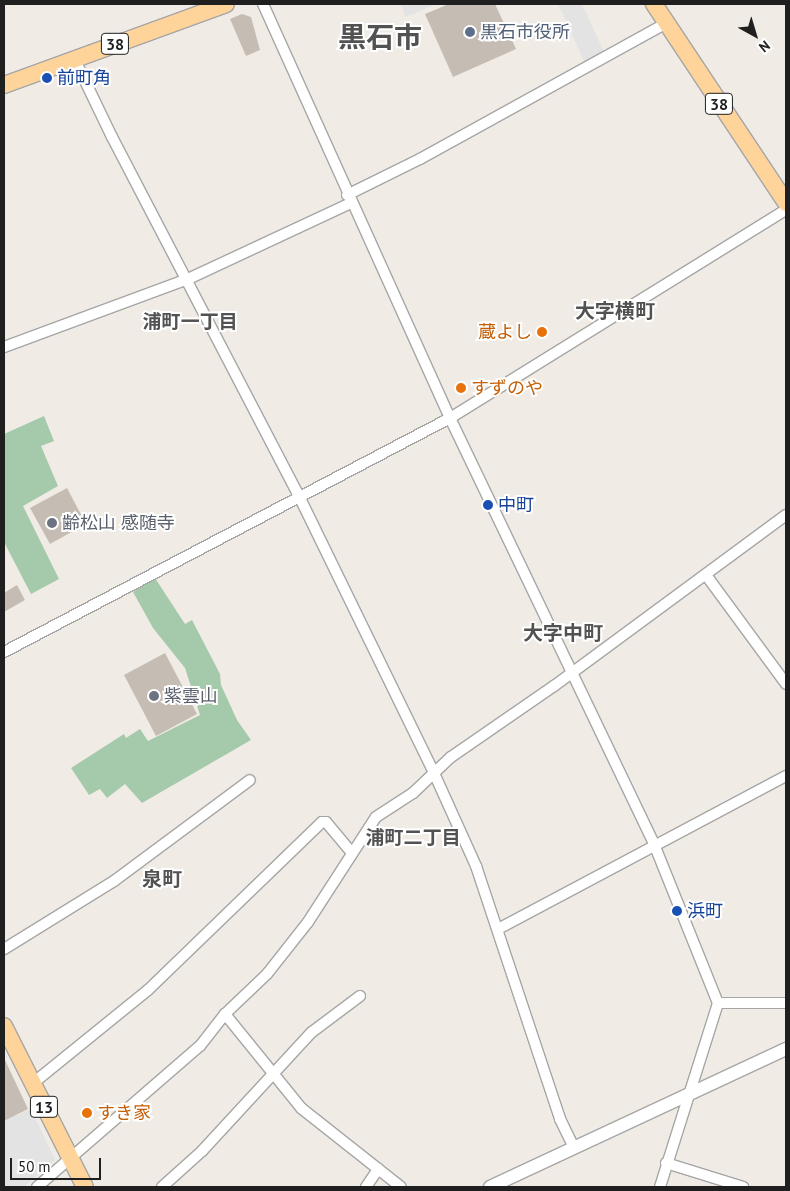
<!DOCTYPE html>
<html>
<head>
<meta charset="utf-8">
<style>
  body { margin:0 }
  #map { position:relative; width:790px; height:1191px; overflow:hidden; background:#f0ece5; font-family:"PT Sans","Noto Sans JP",sans-serif }
  div>[style] { position:absolute }
  .cemetery>* { inset:0; background:#a5caab }
  .parking>* { inset:0; background:#e3e3e3 }
  .building>* { inset:0; background:#c5bcb4 }
  .roads { filter:drop-shadow(1px 0 #a6a6a6) drop-shadow(-1px 0 #a6a6a6) drop-shadow(0 1px #a6a6a6) drop-shadow(0 -1px #a6a6a6) }
  .minor>* { height:10px; margin:-5px; padding:0 5px; transform-origin:5px; border-radius:5px; background:#fff }
  .tertiary>* { height:12px; margin:-6px; padding:0 6px; transform-origin:6px; border-radius:6px; background:#fff }
  .primary>* { height:16px; margin:-8px; padding:0 8px; transform-origin:8px; border-radius:8px; background:#ffd49b }
  .dots>* { width:14px; height:14px; translate:-50% -50%; box-sizing:border-box; border:2px solid #fff; border-radius:50% }
  span { translate:-50% -50%; white-space:nowrap; text-align:center; line-height:1.15; -webkit-text-stroke:4px #fff; paint-order:stroke }
  .shield-label span { padding:1px 4px; background:#fff; border:1px solid; border-radius:4px; -webkit-text-stroke-width:0 }
  .shield-label { font-size:16px; color:#1f1f1f; font-weight:700 }
  .service-label { font-size:18px; color:#4e5e75 }
  .left { translate:0 -50%; text-align:left }
  .transit-label { font-size:18px; color:#164399 }
  .food-label { font-size:18px; color:#c56008 }
  .right { translate:-100% -50%; text-align:right }
  .worship-label { font-size:18px; color:#5b616d }
  .neighbourhood-label { font-size:19px; color:#525252; font-weight:700 }
  .quarter-label { font-size:20px; color:#525252; font-weight:700 }
  .town-label { font-size:28px; color:#525252; font-weight:700 }
  .frame { position:absolute; inset:0; border:5px solid #1f1f1f; pointer-events:none }
  .north { position:absolute; left:730px; top:10px; width:50px; height:50px; -webkit-text-stroke:4px #fff; paint-order:stroke; rotate:141deg; font-size:14px; font-weight:700; line-height:20px; text-align:center; color:#1f1f1f }
  .north::after { content:''; display:block; margin:auto; width:18px; height:22px; background:#1f1f1f; clip-path:polygon(50% 0,100% 100%,50% 72%,0 100%) }
  .scale { position:absolute; left:10px; top:1158px; width:91px; height:22px; box-sizing:border-box; border:2px solid #1f1f1f; border-top:0; padding-left:6px; font-size:15px; line-height:18px; white-space:nowrap; color:#1f1f1f; -webkit-text-stroke:4px #fff; paint-order:stroke }
</style>
</head>
<body>
<div id="map">
  <div class="cemetery">
    <div style="clip-path:polygon(44px 416px,54px 441px,41px 446px,58px 486px,23px 506px,59px 579px,31px 594px,4px 542px,4px 434px)"></div>
    <div style="clip-path:polygon(155px 578px,185px 624px,192px 620px,220px 674px,221px 685px,237px 720px,251px 740px,142px 803px,125px 784px,107px 798px,100px 789px,89px 795px,71px 768px,124px 734px,126px 738px,140px 729px,148px 741px,200px 715px,185px 668px,153px 628px,133px 592px)"></div>
  </div>
  <div class="parking">
    <div style="clip-path:polygon(401px 4px,437px 4px,405px 17px)"></div>
    <div style="clip-path:polygon(558px 4px,582px 4px,604px 52px,585px 63px)"></div>
    <div style="clip-path:polygon(31px 1109px,55px 1160px,24px 1187px,4px 1187px,4px 1121px)"></div>
  </div>
  <div class="building">
    <div style="clip-path:polygon(449px 4px,495px 4px,516px 49px,453px 77px,425px 14px)"></div>
    <div style="clip-path:polygon(242px 14px,251px 17px,260px 50px,246px 56px,230px 19px)"></div>
    <div style="clip-path:polygon(67px 488px,86px 524px,50px 544px,30px 508px)"></div>
    <div style="clip-path:polygon(17px 585px,25px 600px,4px 612px,4px 593px)"></div>
    <div style="clip-path:polygon(165px 653px,197px 714px,156px 736px,124px 675px)"></div>
    <div style="clip-path:polygon(4px 1058px,28px 1109px,4px 1121px)"></div>
  </div>
  <div class="roads">
    <div class="minor">
      <div style="left:263px;top:4px;width:454px;rotate:65.7deg"></div>
      <div style="left:450px;top:418px;width:472px;rotate:64.4deg"></div>
      <div style="left:654px;top:844px;width:171px;rotate:68.1deg"></div>
      <div style="left:718px;top:1003px;width:193px;rotate:107.5deg"></div>
      <div style="left:74px;top:58px;width:88px;rotate:64.3deg"></div>
      <div style="left:112px;top:137px;width:403px;rotate:62.5deg"></div>
      <div style="left:298px;top:494px;width:310px;rotate:64deg"></div>
      <div style="left:434px;top:773px;width:102px;rotate:65.7deg"></div>
      <div style="left:476px;top:866px;width:267px;rotate:71.6deg"></div>
      <div style="left:560px;top:1119px;width:32px;rotate:64deg"></div>
      <div style="left:347px;top:195px;width:81px;rotate:-26.3deg"></div>
      <div style="left:420px;top:159px;width:281px;rotate:-28.9deg"></div>
      <div style="left:4px;top:347px;width:196px;rotate:-20.3deg"></div>
      <div style="left:188px;top:279px;width:180px;rotate:-25deg"></div>
      <div style="left:706px;top:575px;width:135px;rotate:53.7deg"></div>
      <div style="left:4px;top:652px;width:504px;rotate:-27.68deg"></div>
      <div style="left:450px;top:418px;width:395px;rotate:-31.8deg"></div>
      <div style="left:498px;top:929px;width:326px;rotate:-28deg"></div>
      <div style="left:4px;top:949px;width:129px;rotate:-31.7deg"></div>
      <div style="left:114px;top:881px;width:169px;rotate:-36.6deg"></div>
      <div style="left:718px;top:1003px;width:68px"></div>
      <div style="left:225px;top:1014px;width:121px;rotate:51deg"></div>
      <div style="left:301px;top:1108px;width:127px;rotate:38.3deg"></div>
      <div style="left:32px;top:1084px;width:149px;rotate:-39deg"></div>
      <div style="left:148px;top:990px;width:242px;rotate:-44deg"></div>
      <div style="left:322px;top:822px;width:4px"></div>
      <div style="left:326px;top:822px;width:40px;rotate:50deg"></div>
      <div style="left:666px;top:1163px;width:81px;rotate:17.3deg"></div>
      <div style="left:37px;top:1187px;width:216px;rotate:-40.9deg"></div>
      <div style="left:200px;top:1046px;width:41px;rotate:-52deg"></div>
      <div style="left:225px;top:1014px;width:58px;rotate:-43.6deg"></div>
      <div style="left:267px;top:974px;width:66px;rotate:-51.7deg"></div>
      <div style="left:308px;top:922px;width:125px;rotate:-57.1deg"></div>
      <div style="left:376px;top:817px;width:44px;rotate:-33deg"></div>
      <div style="left:413px;top:793px;width:52px;rotate:-43.5deg"></div>
      <div style="left:451px;top:757px;width:125px;rotate:-34.6deg"></div>
      <div style="left:554px;top:686px;width:288px;rotate:-36.4deg"></div>
      <div style="left:162px;top:1187px;width:54px;rotate:-42deg"></div>
      <div style="left:202px;top:1151px;width:162px;rotate:-47.3deg"></div>
      <div style="left:312px;top:1032px;width:60px;rotate:-36.9deg"></div>
      <div style="left:366px;top:1187px;width:22px;rotate:-56deg"></div>
    </div>
    <div class="tertiary">
      <div style="left:490px;top:1187px;width:327px;rotate:-25deg"></div>
    </div>
    <div class="primary">
      <div style="left:654px;top:4px;width:239px;rotate:56.4deg"></div>
      <div style="left:4px;top:85px;width:236px;rotate:-20deg"></div>
      <div style="left:4px;top:1026px;width:180px;rotate:63.3deg"></div>
    </div>
  </div>
  <div class="dots">
    <div style="left:470px;top:32px;background:#5c6f8a"></div>
    <div style="left:47px;top:78px;background:#1a4fb4"></div>
    <div style="left:542px;top:332px;background:#e8710a"></div>
    <div style="left:461px;top:388px;background:#e8710a"></div>
    <div style="left:488px;top:505px;background:#1a4fb4"></div>
    <div style="left:52px;top:523px;background:#6b7280"></div>
    <div style="left:154px;top:696px;background:#6b7280"></div>
    <div style="left:677px;top:911px;background:#1a4fb4"></div>
    <div style="left:87px;top:1113px;background:#e8710a"></div>
  </div>
  <div class="shield-label">
    <span style="left:115px;top:44px">38</span>
    <span style="left:719px;top:104px">38</span>
    <span style="left:44px;top:1107px">13</span>
  </div>
  <div class="service-label">
    <span class="left" style="left:480px;top:32px">黒石市役所</span>
  </div>
  <div class="transit-label">
    <span class="left" style="left:57px;top:78px">前町角</span>
    <span class="left" style="left:498px;top:505px">中町</span>
    <span class="left" style="left:687px;top:911px">浜町</span>
  </div>
  <div class="food-label">
    <span class="right" style="left:532px;top:332px">蔵よし</span>
    <span class="left" style="left:471px;top:388px">すずのや</span>
    <span class="left" style="left:97px;top:1113px">すき家</span>
  </div>
  <div class="worship-label">
    <span class="left" style="left:62px;top:523px">齢松山 感随寺</span>
    <span class="left" style="left:164px;top:696px">紫雲山</span>
  </div>
  <div class="neighbourhood-label">
    <span style="left:190px;top:322px">浦町一丁目</span>
    <span style="left:413px;top:838px">浦町二丁目</span>
  </div>
  <div class="quarter-label">
    <span style="left:615px;top:311px">大字横町</span>
    <span style="left:563px;top:633px">大字中町</span>
    <span style="left:162px;top:879px">泉町</span>
  </div>
  <div class="town-label">
    <span style="left:380px;top:37px">黒石市</span>
  </div>
  <div class="frame"></div>
  <div class="north">N</div>
  <div class="scale">50 m</div>
</div>
</body>
</html>
